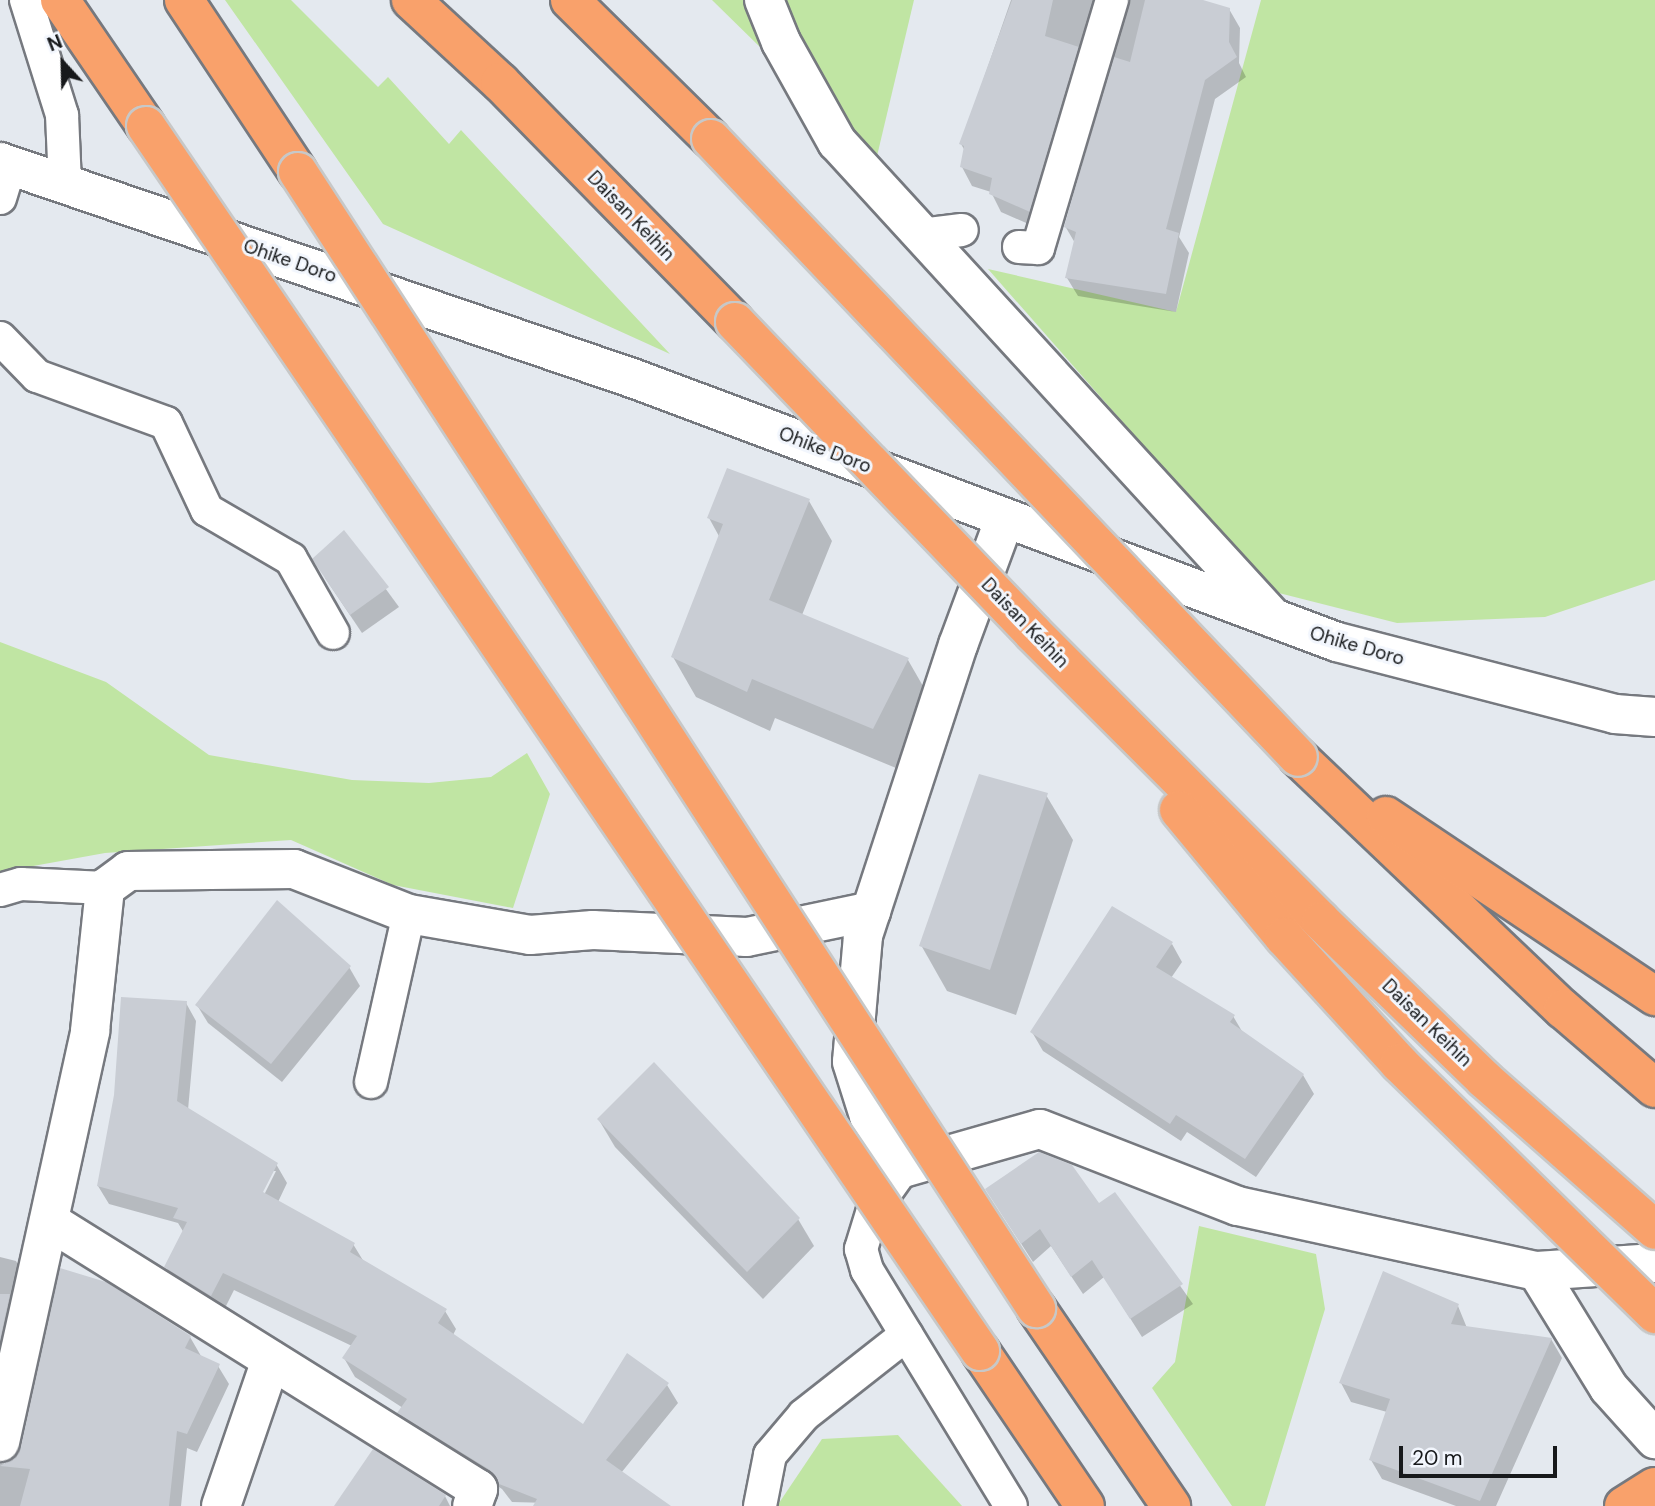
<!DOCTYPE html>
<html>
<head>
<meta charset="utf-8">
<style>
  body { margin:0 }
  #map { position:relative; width:1655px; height:1506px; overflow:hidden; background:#e4e9ef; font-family:"DM Sans",sans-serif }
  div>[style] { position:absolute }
  .green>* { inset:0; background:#c0e5a3 }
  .shadow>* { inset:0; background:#0003 }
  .building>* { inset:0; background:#c9cdd4 }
  .roads { filter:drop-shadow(2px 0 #76797f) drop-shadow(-2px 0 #76797f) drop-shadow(0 2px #76797f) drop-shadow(0 -2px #76797f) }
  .lane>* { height:32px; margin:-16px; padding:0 16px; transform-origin:16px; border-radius:16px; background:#fff }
  .street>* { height:38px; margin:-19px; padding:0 19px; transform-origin:19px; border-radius:19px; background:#fff }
  .secondary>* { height:38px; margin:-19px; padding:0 19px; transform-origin:19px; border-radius:19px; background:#fff }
  .highway>* { height:38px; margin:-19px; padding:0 19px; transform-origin:19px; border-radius:19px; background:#f9a16b }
  .bridges { filter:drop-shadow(2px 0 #c7c8c8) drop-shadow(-2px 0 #c7c8c8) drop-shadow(0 2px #c7c8c8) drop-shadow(0 -2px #c7c8c8) }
  .highway-bridge>* { height:38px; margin:-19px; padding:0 19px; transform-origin:19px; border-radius:19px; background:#f9a16b }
  span { translate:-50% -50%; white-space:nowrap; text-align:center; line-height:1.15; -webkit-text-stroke:6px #f2f6fd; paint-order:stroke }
  .street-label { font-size:19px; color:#17191b }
  .north { position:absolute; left:28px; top:28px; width:70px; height:70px; -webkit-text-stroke:5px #f2f6fd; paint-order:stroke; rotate:338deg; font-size:19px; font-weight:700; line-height:28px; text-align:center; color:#17191b }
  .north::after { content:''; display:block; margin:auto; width:24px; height:32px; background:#17191b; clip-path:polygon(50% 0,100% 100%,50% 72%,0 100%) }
  .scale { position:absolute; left:1399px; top:1446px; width:158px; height:32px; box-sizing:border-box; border:4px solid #17191b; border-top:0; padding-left:9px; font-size:21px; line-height:24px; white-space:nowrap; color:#17191b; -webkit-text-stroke:5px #f2f6fd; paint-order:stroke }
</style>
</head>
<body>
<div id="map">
  <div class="green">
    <div style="clip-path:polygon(225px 0,291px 0,378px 87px,388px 77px,449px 144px,461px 130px,670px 354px,383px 224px)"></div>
    <div style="clip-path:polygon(712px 0,914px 0,877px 156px,812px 98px)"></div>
    <div style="clip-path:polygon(1261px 0,1655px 0,1655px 580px,1545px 617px,1397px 623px,1271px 591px,988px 269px,1176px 312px)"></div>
    <div style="clip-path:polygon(0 642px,106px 682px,209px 755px,352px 780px,429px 783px,491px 777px,527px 753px,550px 794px,513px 908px,393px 885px,291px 840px,105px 853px,0 872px)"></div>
    <div style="clip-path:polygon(1199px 1226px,1316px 1254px,1325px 1309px,1265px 1506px,1232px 1506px,1152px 1388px,1175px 1362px)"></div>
    <div style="clip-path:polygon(898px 1435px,962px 1506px,777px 1506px,822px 1439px)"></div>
  </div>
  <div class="shadow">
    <div style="clip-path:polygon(1011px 0,1197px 0,1229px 9px,1240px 28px,1239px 63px,1246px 77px,1215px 99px,1179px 237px,1189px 253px,1176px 312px,1078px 296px,1067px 278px,1075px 243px,1065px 226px,1129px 0,1118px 1px,1040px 229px,1001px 212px,991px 192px,972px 186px,962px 167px,965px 151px,961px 144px)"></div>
    <div style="clip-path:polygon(809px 501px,832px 541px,802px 615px,908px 660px,931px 700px,896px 768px,775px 718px,770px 731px,696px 697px,673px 657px,720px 538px,709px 518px)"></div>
    <div style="clip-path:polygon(344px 532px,399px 607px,362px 633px,325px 578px)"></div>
    <div style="clip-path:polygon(1046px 795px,1073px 840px,1016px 1015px,947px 991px,921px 945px)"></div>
    <div style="clip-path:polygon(1172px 944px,1182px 962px,1171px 978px,1233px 1016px,1243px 1033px,1303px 1075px,1314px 1094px,1256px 1177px,1187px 1132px,1181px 1141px,1043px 1051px,1032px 1032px)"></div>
    <div style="clip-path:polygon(349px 967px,360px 986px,282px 1082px,208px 1023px,197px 1005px)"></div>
    <div style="clip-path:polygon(evenodd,186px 1003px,196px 1021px,188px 1110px,276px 1164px,287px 1183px,278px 1202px,353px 1244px,364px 1262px,445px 1311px,456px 1329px,453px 1335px,584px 1427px,667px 1385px,678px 1403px,621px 1473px,661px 1506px,512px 1502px,502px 1489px,410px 1431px,399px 1413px,403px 1408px,355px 1377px,344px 1358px,352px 1346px,234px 1290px,222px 1314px,177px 1286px,166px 1267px,184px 1233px,178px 1223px,109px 1204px,98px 1186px,186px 1003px,272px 1171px,276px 1171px,261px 1201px,258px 1199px,272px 1171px)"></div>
    <div style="clip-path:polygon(599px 1120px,798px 1219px,814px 1246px,763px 1299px,615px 1147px)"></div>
    <div style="clip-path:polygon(1115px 1194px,1193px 1304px,1142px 1337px,1104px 1277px,1083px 1294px,1051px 1246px,1033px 1262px,998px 1208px,1099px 1206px)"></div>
    <div style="clip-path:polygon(0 1257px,16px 1261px,27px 1280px,0 1404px)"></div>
    <div style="clip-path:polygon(1458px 1306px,1467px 1328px,1551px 1339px,1562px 1358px,1496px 1506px,1456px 1506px,1382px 1479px,1371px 1460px,1387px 1412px,1351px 1402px,1341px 1383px)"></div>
    <div style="clip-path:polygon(190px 1337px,201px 1356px,218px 1366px,229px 1384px,197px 1452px,187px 1448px,181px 1506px,0 1506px,0 1463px,8px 1464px,23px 1448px)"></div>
    <div style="clip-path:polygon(445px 1496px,450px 1506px,336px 1506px)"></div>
  </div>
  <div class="building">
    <div style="clip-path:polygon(1012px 0,1053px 0,1045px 36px,1079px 47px,1030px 212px,989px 194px,992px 178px,960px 167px,964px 146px,959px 144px)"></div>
    <div style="clip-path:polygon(1145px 0,1203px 0,1230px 8px,1229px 42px,1237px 57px,1205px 80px,1166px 229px,1179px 233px,1166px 294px,1065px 278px,1076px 232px,1064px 227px,1114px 57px,1130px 62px)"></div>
    <div style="clip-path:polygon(727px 468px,810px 499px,769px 600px,909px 658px,873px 729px,752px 679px,747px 692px,671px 657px,723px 524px,707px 518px)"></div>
    <div style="clip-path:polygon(344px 530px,389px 587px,350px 615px,312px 559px)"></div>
    <div style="clip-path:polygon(979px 774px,1048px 793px,990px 970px,919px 946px)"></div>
    <div style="clip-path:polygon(277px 900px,351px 966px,271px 1064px,195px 1005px)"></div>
    <div style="clip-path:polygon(1112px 906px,1173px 942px,1156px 967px,1235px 1015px,1230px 1022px,1304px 1074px,1245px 1159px,1176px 1115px,1170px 1124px,1030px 1032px)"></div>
    <div style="clip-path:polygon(121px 997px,187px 1001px,177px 1101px,278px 1163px,263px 1192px,355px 1243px,350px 1252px,447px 1309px,438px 1323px,583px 1424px,627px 1353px,669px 1383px,606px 1460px,671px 1506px,533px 1506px,537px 1499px,499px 1484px,490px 1470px,397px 1413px,407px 1399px,342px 1358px,357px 1336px,223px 1273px,211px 1296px,164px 1267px,187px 1222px,173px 1218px,178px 1208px,97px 1186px,114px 1095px)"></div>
    <div style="clip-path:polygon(654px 1062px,800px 1218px,747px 1272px,597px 1119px)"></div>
    <div style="clip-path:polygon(1039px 1152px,1072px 1165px,1099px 1203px,1115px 1192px,1183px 1284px,1130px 1319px,1092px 1260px,1071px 1277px,1040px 1229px,1021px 1244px,985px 1189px)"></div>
    <div style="clip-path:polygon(60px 1268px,106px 1282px,191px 1336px,185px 1348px,220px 1364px,187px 1434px,177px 1431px,169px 1506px,20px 1506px,30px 1469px,0 1466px,16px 1457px,21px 1447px)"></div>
    <div style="clip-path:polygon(1383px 1271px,1459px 1304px,1451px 1324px,1552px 1338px,1480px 1501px,1369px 1460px,1390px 1399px,1339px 1383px)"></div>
    <div style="clip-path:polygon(0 1294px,10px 1294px,0 1340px)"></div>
    <div style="clip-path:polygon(373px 1449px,446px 1495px,439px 1506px,334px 1506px)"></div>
  </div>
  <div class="roads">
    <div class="lane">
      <div style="left:26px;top:0;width:121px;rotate:72.6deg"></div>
      <div style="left:62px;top:115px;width:70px;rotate:87.5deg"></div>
      <div style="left:0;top:198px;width:34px;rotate:-73deg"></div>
      <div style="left:921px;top:235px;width:41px;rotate:-7deg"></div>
      <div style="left:1019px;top:247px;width:19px;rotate:3deg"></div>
      <div style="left:1038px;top:248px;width:259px;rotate:-73.4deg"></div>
      <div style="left:0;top:338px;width:53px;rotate:45.8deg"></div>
      <div style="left:37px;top:376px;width:137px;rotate:20deg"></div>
      <div style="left:166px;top:423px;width:96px;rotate:64.8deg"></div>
      <div style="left:207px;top:510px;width:97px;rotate:30.3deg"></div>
      <div style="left:291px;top:559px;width:85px;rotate:60.4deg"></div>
      <div style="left:0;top:890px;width:22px;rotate:-16deg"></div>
      <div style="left:21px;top:884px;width:84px;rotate:2.7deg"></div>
      <div style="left:371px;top:1082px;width:172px;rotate:-77.3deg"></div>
      <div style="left:903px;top:1168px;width:52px;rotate:125.5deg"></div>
      <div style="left:873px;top:1210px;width:41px;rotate:107.1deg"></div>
      <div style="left:861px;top:1249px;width:22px;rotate:74deg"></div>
      <div style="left:867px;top:1270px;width:276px;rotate:58.6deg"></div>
      <div style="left:760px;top:1506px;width:52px;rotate:-78.9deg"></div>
      <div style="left:770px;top:1455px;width:52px;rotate:-49.6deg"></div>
      <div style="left:804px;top:1415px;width:130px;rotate:-38.1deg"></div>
    </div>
    <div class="street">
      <div style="left:764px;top:0;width:45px;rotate:68deg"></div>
      <div style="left:781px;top:42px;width:115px;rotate:60.8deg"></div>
      <div style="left:837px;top:142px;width:646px;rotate:47.51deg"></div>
      <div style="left:1005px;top:518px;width:135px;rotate:110.3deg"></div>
      <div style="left:958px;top:645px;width:306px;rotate:108.1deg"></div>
      <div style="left:863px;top:936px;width:126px;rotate:95deg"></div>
      <div style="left:852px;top:1062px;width:57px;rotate:72.5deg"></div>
      <div style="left:869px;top:1116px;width:62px;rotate:56.8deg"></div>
      <div style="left:903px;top:1168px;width:142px;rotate:-15.9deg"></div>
      <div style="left:1040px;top:1129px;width:212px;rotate:21.3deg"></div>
      <div style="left:1238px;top:1206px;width:306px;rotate:12.3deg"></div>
      <div style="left:1537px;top:1271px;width:137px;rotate:58.4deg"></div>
      <div style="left:1609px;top:1388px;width:69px;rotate:48deg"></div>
      <div style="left:49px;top:1221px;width:506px;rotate:31.99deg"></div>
      <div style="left:478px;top:1489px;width:18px;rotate:109deg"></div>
      <div style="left:1537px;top:1271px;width:118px;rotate:-3.9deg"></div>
      <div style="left:0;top:1442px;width:421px;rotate:-77.6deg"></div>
      <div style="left:90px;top:1031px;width:144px;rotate:-84deg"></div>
      <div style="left:105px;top:888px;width:29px;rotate:-36deg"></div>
      <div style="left:128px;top:871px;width:166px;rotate:-0.7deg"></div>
      <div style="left:294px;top:869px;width:123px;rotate:21.4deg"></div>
      <div style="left:409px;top:914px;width:123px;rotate:9.8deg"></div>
      <div style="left:530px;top:935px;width:63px;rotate:-4.5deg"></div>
      <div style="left:593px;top:930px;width:154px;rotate:2.6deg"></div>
      <div style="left:747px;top:937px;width:127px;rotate:-11.8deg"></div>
      <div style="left:221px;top:1506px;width:154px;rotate:-71.1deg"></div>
    </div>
    <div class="secondary">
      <div style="left:0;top:162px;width:671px;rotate:18.87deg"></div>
      <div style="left:635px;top:379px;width:750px;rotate:20.54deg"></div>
      <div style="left:1337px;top:642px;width:287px;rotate:14.5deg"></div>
      <div style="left:1615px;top:714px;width:40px;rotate:4.3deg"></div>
    </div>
    <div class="highway">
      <div style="left:60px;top:0;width:153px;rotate:55.7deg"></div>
      <div style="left:184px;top:0;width:206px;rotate:56.5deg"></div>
      <div style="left:411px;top:0;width:121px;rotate:42.7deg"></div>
      <div style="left:500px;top:82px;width:336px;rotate:45.6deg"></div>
      <div style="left:570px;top:0;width:198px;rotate:44.6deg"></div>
      <div style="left:1298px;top:757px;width:366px;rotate:43.6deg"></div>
      <div style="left:1563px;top:1009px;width:121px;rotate:40.7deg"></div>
      <div style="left:1386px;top:816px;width:324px;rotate:33.8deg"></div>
      <div style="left:1036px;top:1308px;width:240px;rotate:55.7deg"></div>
      <div style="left:980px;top:1351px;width:187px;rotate:55.9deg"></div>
      <div style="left:1624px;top:1506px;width:36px;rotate:-32deg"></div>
    </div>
  </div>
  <div class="bridges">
    <div class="highway-bridge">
      <div style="left:146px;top:126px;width:1482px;rotate:55.75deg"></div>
      <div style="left:711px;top:139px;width:852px;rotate:46.47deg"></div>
      <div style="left:298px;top:172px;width:1355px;rotate:56.99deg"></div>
      <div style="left:735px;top:322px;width:431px;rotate:46.2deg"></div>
      <div style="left:1033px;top:633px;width:407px;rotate:45deg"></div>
      <div style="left:1321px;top:921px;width:227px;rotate:44.1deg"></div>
      <div style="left:1484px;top:1079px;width:228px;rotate:41.4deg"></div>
      <div style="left:1179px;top:810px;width:165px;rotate:50.4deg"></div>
      <div style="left:1284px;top:937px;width:171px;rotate:47.6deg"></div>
      <div style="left:1399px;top:1063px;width:359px;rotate:44.4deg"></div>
    </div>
  </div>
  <div class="street-label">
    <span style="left:631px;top:216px;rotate:46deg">Daisan Keihin</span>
    <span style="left:290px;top:261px;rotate:19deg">Ohike Doro</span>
    <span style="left:825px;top:450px;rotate:21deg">Ohike Doro</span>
    <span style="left:1025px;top:623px;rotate:46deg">Daisan Keihin</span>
    <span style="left:1357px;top:646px;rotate:16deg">Ohike Doro</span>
    <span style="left:1427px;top:1023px;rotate:44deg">Daisan Keihin</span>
  </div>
  <div class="north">N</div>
  <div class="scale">20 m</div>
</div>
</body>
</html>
